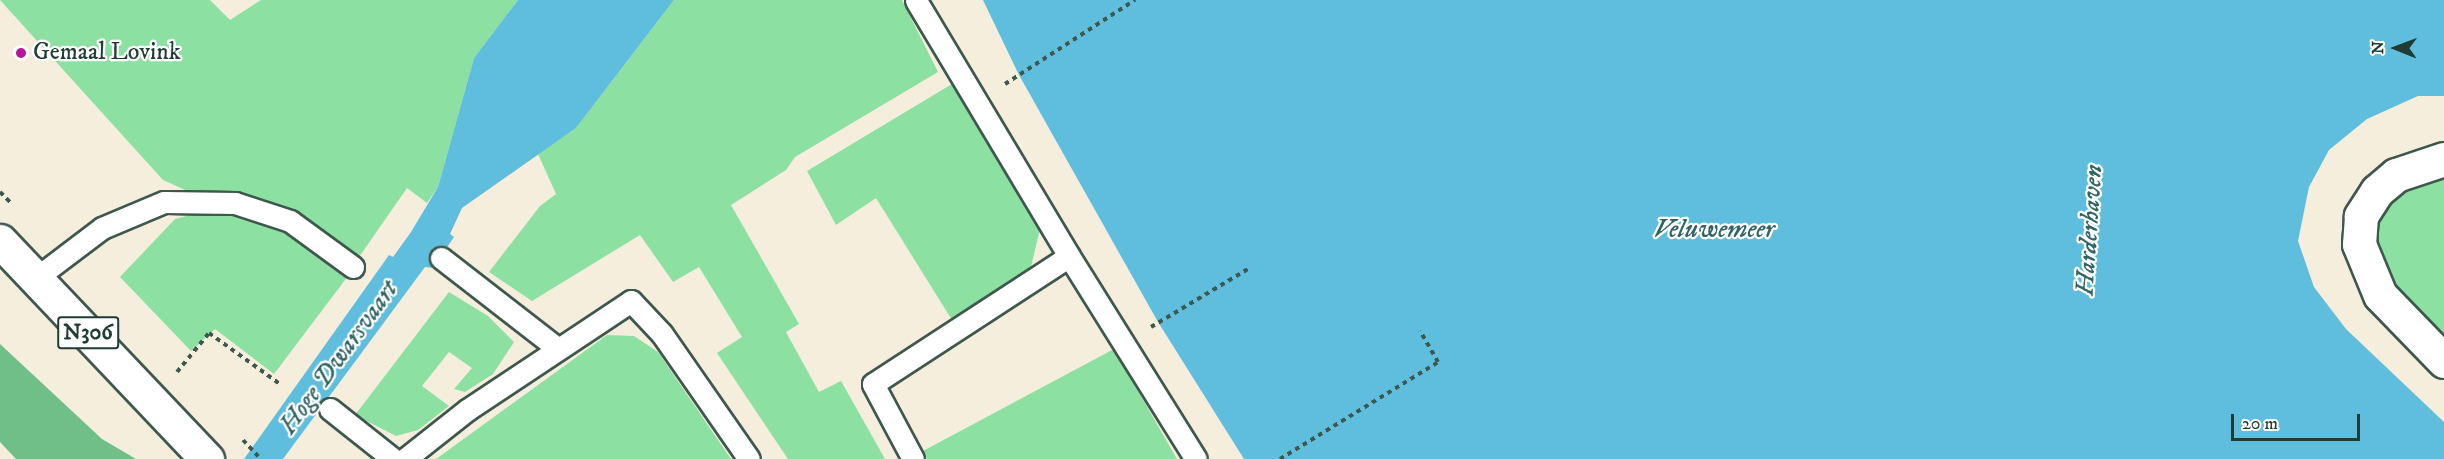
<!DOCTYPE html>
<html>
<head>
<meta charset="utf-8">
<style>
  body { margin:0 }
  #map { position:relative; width:2444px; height:459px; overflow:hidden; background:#f6eedd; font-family:"IM FELL DW Pica",serif }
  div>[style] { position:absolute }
  .green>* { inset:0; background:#8be0a2 }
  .forest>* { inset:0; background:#70be88 }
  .water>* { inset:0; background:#5fbedd }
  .path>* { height:4px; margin-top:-2px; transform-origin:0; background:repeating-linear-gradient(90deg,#3f584d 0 4.5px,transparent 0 9px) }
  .roads { filter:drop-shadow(2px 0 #3f584d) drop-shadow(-2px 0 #3f584d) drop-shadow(0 2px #3f584d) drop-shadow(0 -2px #3f584d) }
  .service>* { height:21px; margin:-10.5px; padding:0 10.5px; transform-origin:10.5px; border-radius:10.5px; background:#fff }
  .minor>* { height:33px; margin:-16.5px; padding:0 16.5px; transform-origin:16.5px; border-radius:16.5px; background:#fff }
  .primary>* { height:33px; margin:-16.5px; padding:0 16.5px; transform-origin:16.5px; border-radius:16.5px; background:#fff }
  .dots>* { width:16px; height:16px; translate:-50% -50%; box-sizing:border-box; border:3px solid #fff; border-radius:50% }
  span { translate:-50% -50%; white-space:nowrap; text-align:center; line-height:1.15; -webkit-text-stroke:4.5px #fff; paint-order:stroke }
  .shield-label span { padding:2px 4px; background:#fff; border:2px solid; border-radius:4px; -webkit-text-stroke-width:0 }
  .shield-label { font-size:22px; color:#1f3d34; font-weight:700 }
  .poi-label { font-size:24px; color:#1f3d34 }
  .left { translate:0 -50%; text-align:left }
  .water-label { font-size:26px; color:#326467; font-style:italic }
  .north { position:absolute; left:2366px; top:18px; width:60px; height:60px; -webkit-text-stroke:4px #fff; paint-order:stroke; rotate:271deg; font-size:16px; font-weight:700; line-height:24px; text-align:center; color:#1f3d34 }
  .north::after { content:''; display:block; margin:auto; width:21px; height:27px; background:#1f3d34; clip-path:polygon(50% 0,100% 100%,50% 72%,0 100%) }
  .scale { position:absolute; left:2231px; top:414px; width:129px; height:27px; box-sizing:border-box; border:3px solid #1f3d34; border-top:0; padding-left:8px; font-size:18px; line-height:21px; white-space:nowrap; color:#1f3d34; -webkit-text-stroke:4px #fff; paint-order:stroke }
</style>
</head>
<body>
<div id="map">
  <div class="green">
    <div style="clip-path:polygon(0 0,210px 0,230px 20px,261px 0,518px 0,474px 58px,438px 187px,427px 203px,407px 188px,357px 260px,301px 214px,253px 197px,192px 193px,163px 180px)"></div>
    <div style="clip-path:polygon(674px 0,902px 0,938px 72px,795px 157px,786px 170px,731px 205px,799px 324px,786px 332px,819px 392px,841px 381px,885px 459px,788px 459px,717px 353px,742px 337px,699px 267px,673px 282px,640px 235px,532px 301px,489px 272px,540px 206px,556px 194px,538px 154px,576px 128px)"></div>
    <div style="clip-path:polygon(952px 84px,1040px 229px,1029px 275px,952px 320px,876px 198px,836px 225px,807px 171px)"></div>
    <div style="clip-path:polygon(2444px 169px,2444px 341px,2390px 286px,2378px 259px,2376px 222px,2395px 189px)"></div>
    <div style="clip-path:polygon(202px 212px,267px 220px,348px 276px,274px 374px,215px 329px,191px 351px,120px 277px,175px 219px)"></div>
    <div style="clip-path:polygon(449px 292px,488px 316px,514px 342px,493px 374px,465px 392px,454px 389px,472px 368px,449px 352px,422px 386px,449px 406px,418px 430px,396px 436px,355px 415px)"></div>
    <div style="clip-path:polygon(607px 335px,634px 336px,658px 352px,731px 459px,436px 459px)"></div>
    <div style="clip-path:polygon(1114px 349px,1177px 459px,927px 459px,923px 451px)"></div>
  </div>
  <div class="forest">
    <div style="clip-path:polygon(0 344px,102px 439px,136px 459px,16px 459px,0 442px)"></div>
  </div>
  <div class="water">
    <div style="clip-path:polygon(518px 0,674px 0,576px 128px,462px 208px,450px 234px,454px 237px,433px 268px,425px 267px,283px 459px,244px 459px,389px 255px,393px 257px,411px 232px,438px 187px,474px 58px)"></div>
    <div style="clip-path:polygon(983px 0,2444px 0,2444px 96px,2418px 96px,2367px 119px,2329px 150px,2309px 187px,2298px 241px,2314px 287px,2346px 329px,2444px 422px,2444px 459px,1244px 459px,1158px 322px,1019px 75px)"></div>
  </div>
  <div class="path">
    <div style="left:1005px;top:84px;width:155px;rotate:-32.9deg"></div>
    <div style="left:0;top:192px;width:16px;rotate:45deg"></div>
    <div style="left:1151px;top:327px;width:113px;rotate:-30.9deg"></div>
    <div style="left:177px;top:372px;width:50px;rotate:-50.6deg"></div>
    <div style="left:209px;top:333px;width:87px;rotate:35.7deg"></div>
    <div style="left:243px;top:440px;width:26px;rotate:47deg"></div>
    <div style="left:1280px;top:459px;width:185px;rotate:-31.5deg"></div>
    <div style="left:1438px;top:362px;width:36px;rotate:-120deg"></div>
  </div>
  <div class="roads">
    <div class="service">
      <div style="left:1069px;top:256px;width:239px;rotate:58deg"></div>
      <div style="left:441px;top:258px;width:147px;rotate:37.8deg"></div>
      <div style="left:36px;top:278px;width:83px;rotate:-37.1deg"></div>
      <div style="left:102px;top:228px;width:67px;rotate:-22.8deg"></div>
      <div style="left:164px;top:202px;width:71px;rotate:0.8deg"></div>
      <div style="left:235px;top:203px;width:58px;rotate:18.1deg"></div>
      <div style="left:290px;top:221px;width:78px;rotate:36.1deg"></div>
      <div style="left:330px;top:409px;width:80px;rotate:38.4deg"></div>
      <div style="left:405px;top:459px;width:79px;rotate:-38.3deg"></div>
      <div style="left:467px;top:410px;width:197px;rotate:-33.6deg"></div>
      <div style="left:631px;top:301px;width:45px;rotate:46.8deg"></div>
      <div style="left:662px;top:334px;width:152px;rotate:55.2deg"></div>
      <div style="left:913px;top:459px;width:85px;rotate:-118.1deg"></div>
      <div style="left:873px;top:384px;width:234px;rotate:-33.1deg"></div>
      <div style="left:1069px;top:256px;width:298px;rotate:-120.9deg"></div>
    </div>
    <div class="minor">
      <div style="left:2444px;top:159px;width:51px;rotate:161.6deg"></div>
      <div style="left:2396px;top:175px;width:25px;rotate:140deg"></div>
      <div style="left:2377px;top:191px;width:30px;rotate:123deg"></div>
      <div style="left:2361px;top:216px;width:28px;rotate:94deg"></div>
      <div style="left:2359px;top:244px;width:55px;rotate:67.6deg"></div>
      <div style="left:2380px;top:295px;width:92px;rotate:45.9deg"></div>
    </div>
    <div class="primary">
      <div style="left:0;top:241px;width:301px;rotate:46.5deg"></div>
    </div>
  </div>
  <div class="dots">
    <div style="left:21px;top:53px;background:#b5179e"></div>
  </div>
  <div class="shield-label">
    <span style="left:88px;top:333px">N306</span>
  </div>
  <div class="poi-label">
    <span class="left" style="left:33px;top:53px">Gemaal Lovink</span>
  </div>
  <div class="water-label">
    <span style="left:1714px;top:230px">Veluwemeer</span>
    <span style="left:2090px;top:230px;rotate:-86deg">Harderhaven</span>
    <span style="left:339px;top:358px;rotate:-54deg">Hoge Dwarsvaart</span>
  </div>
  <div class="north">N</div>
  <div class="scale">20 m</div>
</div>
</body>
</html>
